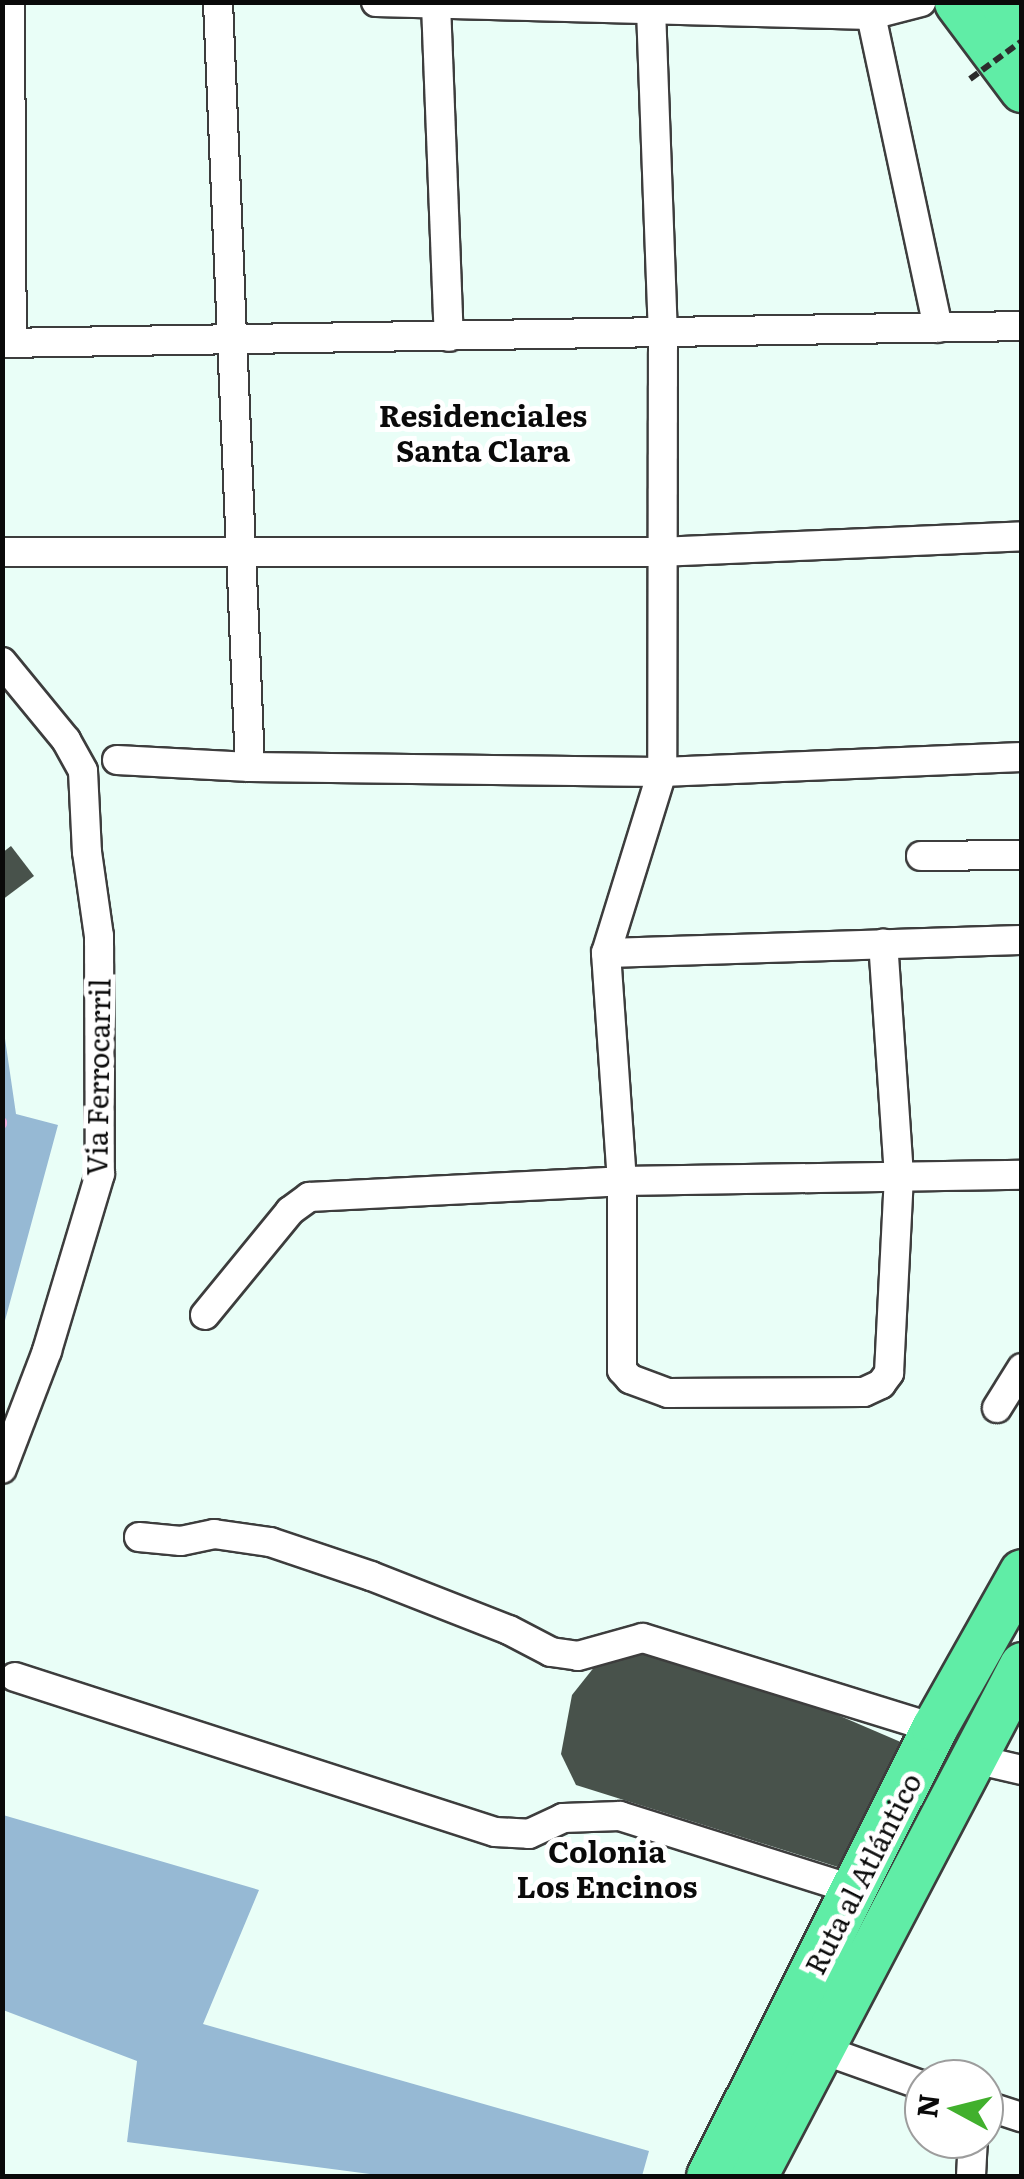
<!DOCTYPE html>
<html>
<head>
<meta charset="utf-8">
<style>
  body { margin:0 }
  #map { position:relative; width:1024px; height:2179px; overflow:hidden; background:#e9fef7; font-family:Literata,serif }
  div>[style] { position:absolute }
  .forest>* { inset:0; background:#96b9d4 }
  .stream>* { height:10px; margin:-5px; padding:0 5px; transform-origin:5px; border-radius:5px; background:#f1b1e0 }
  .building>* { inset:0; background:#48524b }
  .roads { filter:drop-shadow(2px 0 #3d3d3d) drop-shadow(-2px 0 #3d3d3d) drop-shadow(0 2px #3d3d3d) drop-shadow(0 -2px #3d3d3d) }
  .minor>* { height:28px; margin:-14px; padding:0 14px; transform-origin:14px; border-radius:14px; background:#fff }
  .trunk>* { height:45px; margin:-22.5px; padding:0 22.5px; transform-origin:22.5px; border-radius:22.5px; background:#60eda6 }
  .path-bridge>* { height:6px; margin-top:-3px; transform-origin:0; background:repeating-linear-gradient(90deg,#2c2c2c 0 10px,transparent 0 15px) }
  span { translate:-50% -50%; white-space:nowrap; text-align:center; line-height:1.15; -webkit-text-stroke:10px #fff; paint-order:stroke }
  .street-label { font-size:28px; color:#0a0a0a }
  .neighbourhood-label { font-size:30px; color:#0a0a0a; font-weight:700 }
  .frame { position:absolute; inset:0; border:5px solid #0a0a0a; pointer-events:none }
  .north { position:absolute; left:904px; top:2059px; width:100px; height:100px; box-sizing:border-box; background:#fff; border:2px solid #9d9d9d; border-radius:50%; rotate:277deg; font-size:28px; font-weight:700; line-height:40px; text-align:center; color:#0a0a0a }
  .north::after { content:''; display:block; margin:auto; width:35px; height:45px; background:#41b02d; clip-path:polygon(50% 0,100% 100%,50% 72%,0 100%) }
</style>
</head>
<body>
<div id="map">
  <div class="forest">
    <div style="clip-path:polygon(3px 1025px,16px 1114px,58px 1125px,3px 1328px)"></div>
    <div style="clip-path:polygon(3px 1815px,259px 1890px,203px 2024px,649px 2151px,642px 2176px,385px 2176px,127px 2142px,137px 2061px,3px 2010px)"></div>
  </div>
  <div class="stream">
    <div style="left:2px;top:1122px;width:2px;rotate:90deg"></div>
  </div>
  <div class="building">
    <div style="clip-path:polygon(11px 846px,34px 876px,2px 900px,2px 853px)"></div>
    <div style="clip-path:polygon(632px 1646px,761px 1682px,903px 1743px,841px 1868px,576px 1785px,561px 1754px,572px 1695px,603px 1656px)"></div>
  </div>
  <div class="roads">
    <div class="minor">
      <div style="left:10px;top:2px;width:341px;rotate:89.7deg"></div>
      <div style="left:218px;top:2px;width:766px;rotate:87.6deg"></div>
      <div style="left:376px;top:2px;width:495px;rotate:1.5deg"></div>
      <div style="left:871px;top:15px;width:52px;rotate:-14.6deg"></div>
      <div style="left:436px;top:4px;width:333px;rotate:87.8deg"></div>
      <div style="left:651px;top:9px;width:325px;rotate:87.9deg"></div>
      <div style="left:663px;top:334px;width:438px;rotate:90.1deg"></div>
      <div style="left:662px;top:772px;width:189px;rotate:107.2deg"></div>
      <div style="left:606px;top:953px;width:229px;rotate:86deg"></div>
      <div style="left:622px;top:1181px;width:189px;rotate:90deg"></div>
      <div style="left:622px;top:1370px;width:12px;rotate:48deg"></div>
      <div style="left:630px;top:1379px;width:40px;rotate:20.2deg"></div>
      <div style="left:668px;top:1393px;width:196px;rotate:-0.3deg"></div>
      <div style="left:864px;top:1392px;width:19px;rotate:-25deg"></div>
      <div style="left:881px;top:1384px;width:14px;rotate:-54deg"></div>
      <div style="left:889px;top:1373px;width:197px;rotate:-87.1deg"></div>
      <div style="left:899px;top:1176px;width:233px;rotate:-93.9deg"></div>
      <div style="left:871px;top:15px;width:320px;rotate:77.9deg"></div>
      <div style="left:2px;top:343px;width:1020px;rotate:-0.95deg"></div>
      <div style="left:2px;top:552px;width:659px"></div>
      <div style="left:661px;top:552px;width:361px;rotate:-2.5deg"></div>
      <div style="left:2px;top:662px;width:101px;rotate:50.6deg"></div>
      <div style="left:66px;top:740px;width:35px;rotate:61deg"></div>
      <div style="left:83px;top:771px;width:81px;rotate:87.2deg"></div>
      <div style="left:87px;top:852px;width:85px;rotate:81.9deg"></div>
      <div style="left:99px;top:936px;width:238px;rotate:89.8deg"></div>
      <div style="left:100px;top:1174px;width:185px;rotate:106.7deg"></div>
      <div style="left:47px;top:1351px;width:126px;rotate:110.9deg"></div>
      <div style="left:117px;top:760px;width:133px;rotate:3deg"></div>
      <div style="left:250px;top:767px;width:412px;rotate:0.7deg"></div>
      <div style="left:662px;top:772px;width:360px;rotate:-2.4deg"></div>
      <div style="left:921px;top:856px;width:101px;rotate:-0.6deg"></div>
      <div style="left:606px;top:953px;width:416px;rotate:-1.8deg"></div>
      <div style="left:205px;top:1315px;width:134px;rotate:-50.7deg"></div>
      <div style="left:290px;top:1211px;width:24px;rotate:-36deg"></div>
      <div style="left:309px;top:1197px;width:313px;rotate:-2.9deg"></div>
      <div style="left:622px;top:1181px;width:400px;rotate:-0.9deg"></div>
      <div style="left:997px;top:1408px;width:47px;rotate:-58deg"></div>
      <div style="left:139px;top:1537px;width:42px;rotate:5.4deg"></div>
      <div style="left:181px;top:1541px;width:34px;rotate:-12deg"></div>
      <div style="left:214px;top:1534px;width:57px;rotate:8.1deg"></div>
      <div style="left:270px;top:1542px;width:107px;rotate:18.6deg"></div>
      <div style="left:371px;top:1576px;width:148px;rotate:21.4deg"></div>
      <div style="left:509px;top:1630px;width:47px;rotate:27.6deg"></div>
      <div style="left:551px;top:1652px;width:27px;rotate:8deg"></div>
      <div style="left:578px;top:1656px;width:67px;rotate:-15.5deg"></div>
      <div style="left:643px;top:1638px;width:305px;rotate:17.2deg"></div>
      <div style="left:15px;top:1677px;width:504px;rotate:17.9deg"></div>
      <div style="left:495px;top:1832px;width:34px;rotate:3deg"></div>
      <div style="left:529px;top:1834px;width:38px;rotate:-25deg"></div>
      <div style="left:563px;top:1818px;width:57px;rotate:-2deg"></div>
      <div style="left:620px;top:1816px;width:245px;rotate:17.5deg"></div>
      <div style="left:970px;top:1758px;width:53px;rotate:13deg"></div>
      <div style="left:823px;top:2050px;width:107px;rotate:19.6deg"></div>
      <div style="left:984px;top:2105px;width:40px;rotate:18deg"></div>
      <div style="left:971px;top:2176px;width:37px;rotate:-87deg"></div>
    </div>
    <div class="trunk">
      <div style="left:957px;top:2px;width:109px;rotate:53.2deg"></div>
      <div style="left:1002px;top:2px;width:34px;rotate:54deg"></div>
      <div style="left:709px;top:2176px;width:501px;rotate:-63.33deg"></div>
      <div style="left:934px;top:1728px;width:179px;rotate:-60.6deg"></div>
      <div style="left:754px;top:2176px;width:577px;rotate:-62.32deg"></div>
    </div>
  </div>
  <div class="path-bridge">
    <div style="left:970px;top:79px;width:64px;rotate:-36.2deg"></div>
  </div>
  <div class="street-label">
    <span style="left:97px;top:1077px;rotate:-89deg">Via Ferrocarril</span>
    <span style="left:862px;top:1873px;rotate:-63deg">Ruta al Atlántico</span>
  </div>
  <div class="neighbourhood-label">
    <span style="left:483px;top:431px">Residenciales<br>Santa Clara</span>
    <span style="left:607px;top:1867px">Colonia<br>Los Encinos</span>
  </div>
  <div class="frame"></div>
  <div class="north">N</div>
</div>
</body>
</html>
